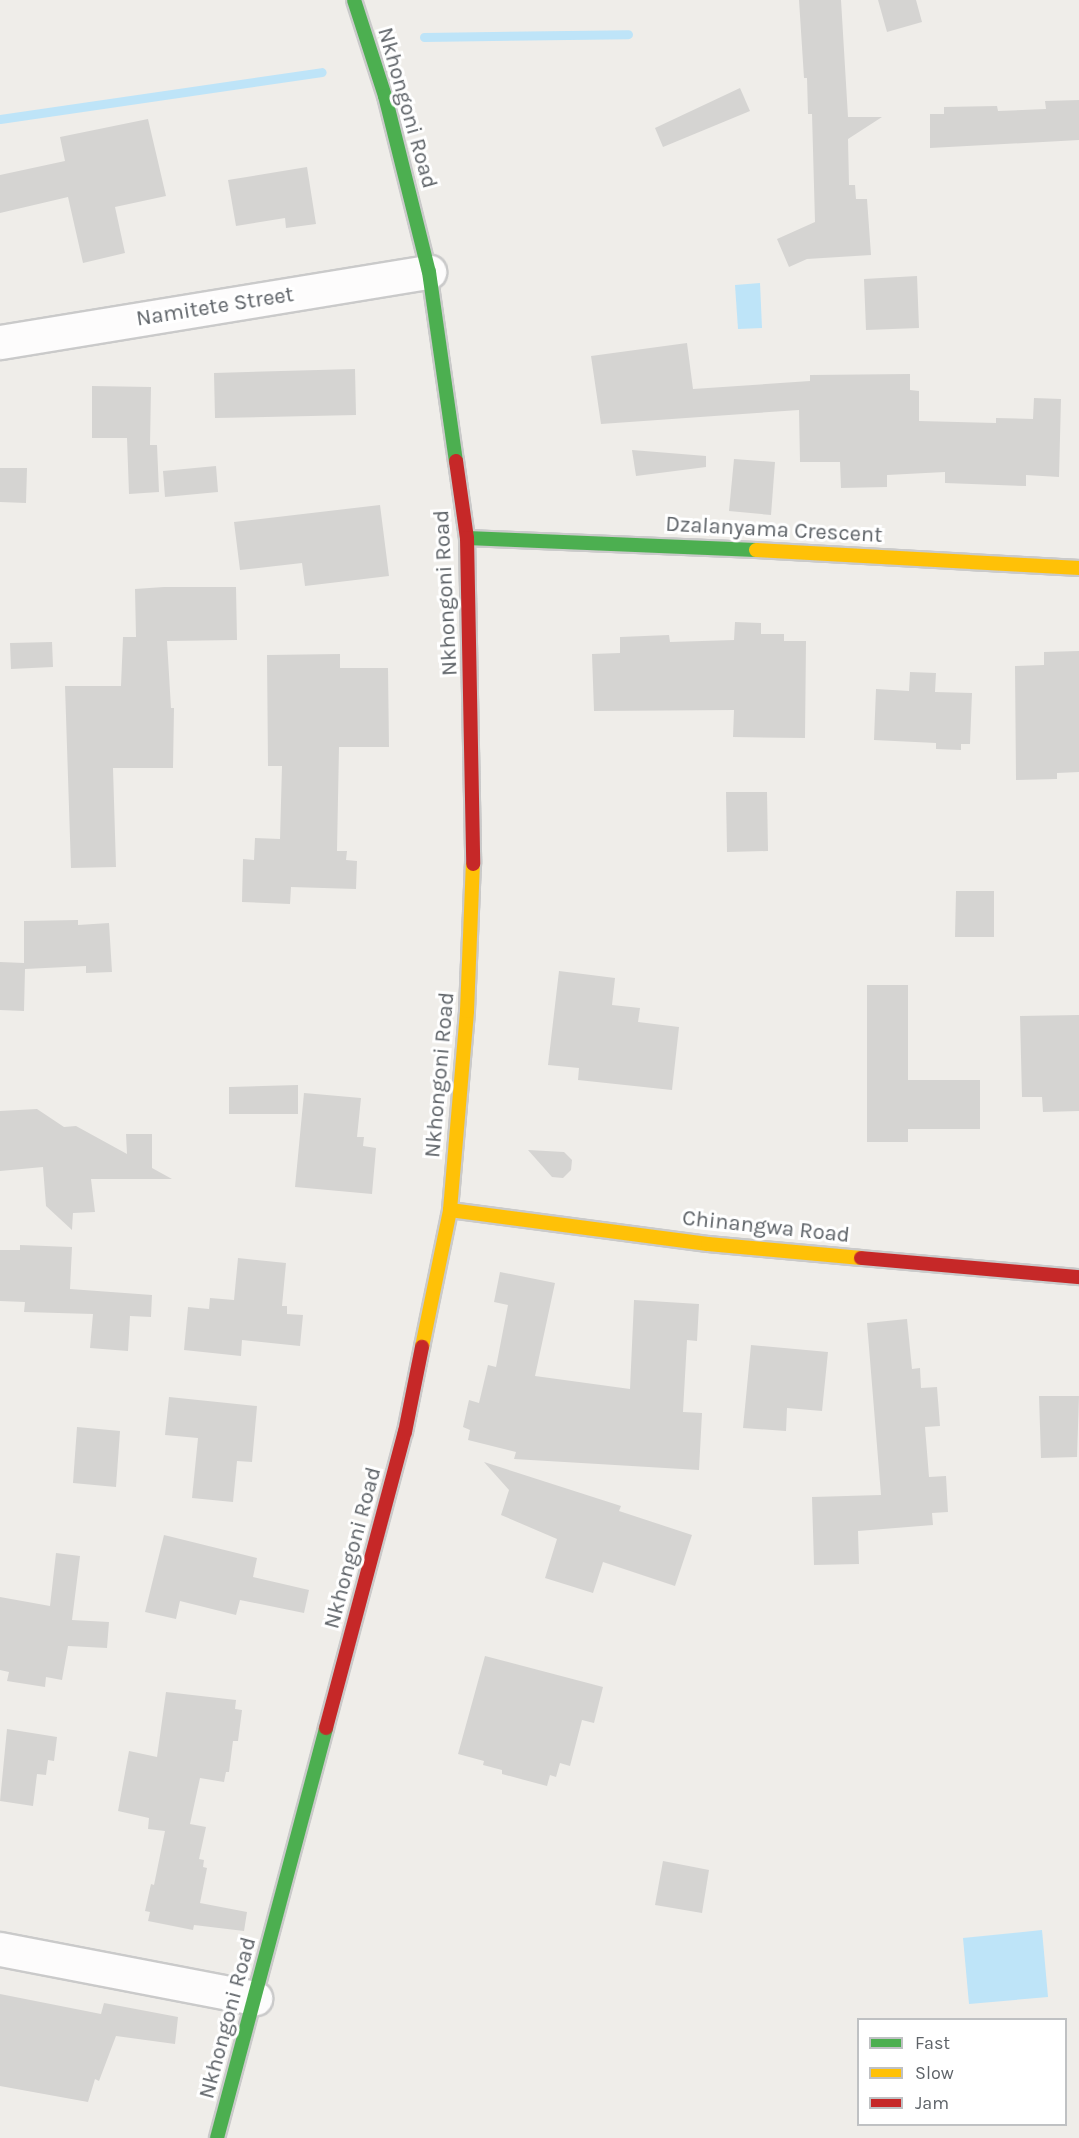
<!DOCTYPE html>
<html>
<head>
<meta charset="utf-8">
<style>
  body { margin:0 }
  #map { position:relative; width:1079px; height:2138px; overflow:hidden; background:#efede9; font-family:Karla,sans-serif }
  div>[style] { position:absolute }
  .water>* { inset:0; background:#bee4f8 }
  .stream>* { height:9px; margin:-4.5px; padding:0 4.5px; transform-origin:4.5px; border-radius:4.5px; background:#bee4f8 }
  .building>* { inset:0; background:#d5d4d2 }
  .roads { filter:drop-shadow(2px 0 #cacaca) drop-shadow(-2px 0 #cacaca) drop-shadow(0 2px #cacaca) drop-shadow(0 -2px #cacaca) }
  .street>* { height:33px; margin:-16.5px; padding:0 16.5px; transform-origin:16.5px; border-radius:16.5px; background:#fdfcfc }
  .fast>* { height:14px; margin:-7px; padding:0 7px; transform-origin:7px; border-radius:7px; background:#4caf50 }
  .slow>* { height:14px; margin:-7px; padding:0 7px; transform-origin:7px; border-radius:7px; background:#ffc107 }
  .jam>* { height:14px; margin:-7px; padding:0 7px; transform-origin:7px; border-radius:7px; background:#c62828 }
  span { translate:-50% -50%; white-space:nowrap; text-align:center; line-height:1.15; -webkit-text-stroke:6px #fff; paint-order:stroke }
  .street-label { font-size:22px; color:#5e6368 }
  .legend { position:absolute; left:857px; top:2018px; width:210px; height:108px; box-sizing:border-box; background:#fff; border:2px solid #bfc1c3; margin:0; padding:8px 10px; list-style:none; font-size:18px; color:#5e6368 }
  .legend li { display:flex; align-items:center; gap:12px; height:30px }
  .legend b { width:30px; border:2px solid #bfc1c3 }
</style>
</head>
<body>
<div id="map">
  <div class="water">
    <div style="clip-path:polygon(760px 283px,762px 328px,738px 329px,735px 285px)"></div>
    <div style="clip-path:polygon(1042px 1930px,1048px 1997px,969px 2004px,963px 1938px)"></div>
  </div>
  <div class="stream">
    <div style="left:424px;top:37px;width:204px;rotate:-0.8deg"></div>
    <div style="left:0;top:119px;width:325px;rotate:-8.3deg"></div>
  </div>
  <div class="building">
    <div style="clip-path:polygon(799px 0,841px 0,848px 117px,882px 117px,848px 139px,849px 185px,855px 185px,856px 199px,867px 199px,871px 255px,807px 259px,789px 267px,777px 239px,815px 222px,812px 114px,808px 114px,807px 78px,804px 78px)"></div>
    <div style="clip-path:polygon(878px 0,916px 0,922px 22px,887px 32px)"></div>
    <div style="clip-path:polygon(740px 88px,750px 111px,663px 147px,655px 128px)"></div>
    <div style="clip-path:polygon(1079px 100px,1079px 140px,930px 148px,930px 114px,944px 114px,944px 107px,997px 106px,998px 111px,1046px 109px,1045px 101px)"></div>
    <div style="clip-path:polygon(148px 119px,166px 196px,115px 207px,125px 253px,83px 263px,68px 197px,0 213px,0 175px,65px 161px,60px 137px)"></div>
    <div style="clip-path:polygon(307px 167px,316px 224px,286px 228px,285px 218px,236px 226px,228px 180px)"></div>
    <div style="clip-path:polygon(917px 276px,919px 328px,866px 330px,864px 279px)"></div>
    <div style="clip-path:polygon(687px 343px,693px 389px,810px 381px,810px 375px,910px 374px,910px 390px,919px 391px,919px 421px,996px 423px,996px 418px,1033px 419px,1034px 398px,1061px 399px,1059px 477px,1026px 475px,1026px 486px,945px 483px,945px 472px,887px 475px,887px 487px,841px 488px,840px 462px,800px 462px,799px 410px,601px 424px,591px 356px)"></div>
    <div style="clip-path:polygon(355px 369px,356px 415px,215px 418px,214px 373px)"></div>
    <div style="clip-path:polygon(92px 386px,151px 387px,150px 445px,157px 445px,159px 492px,129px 494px,127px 438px,92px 438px)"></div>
    <div style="clip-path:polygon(632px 450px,706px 456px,706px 467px,636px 476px)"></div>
    <div style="clip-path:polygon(734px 459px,775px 462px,771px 515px,729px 511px)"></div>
    <div style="clip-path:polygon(216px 466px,218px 492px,165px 497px,163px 471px)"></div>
    <div style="clip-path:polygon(0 468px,27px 468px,26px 503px,0 502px)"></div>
    <div style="clip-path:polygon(380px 505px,389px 576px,305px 586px,302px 563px,240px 570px,234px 522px)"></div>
    <div style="clip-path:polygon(164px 587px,236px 587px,237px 640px,167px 641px,171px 708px,174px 708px,173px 768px,113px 768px,116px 867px,71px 868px,65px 686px,121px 686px,123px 637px,136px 637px,135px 589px)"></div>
    <div style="clip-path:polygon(735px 622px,761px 623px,761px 634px,784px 634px,784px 641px,806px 641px,805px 738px,733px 737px,734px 710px,594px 711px,592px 654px,620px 653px,620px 637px,669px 635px,670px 642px,734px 640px)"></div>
    <div style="clip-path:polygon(52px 642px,53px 667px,11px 669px,10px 643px)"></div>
    <div style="clip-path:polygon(1079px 651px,1079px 772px,1057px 773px,1057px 779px,1016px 780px,1015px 666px,1044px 665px,1044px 652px)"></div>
    <div style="clip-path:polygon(340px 654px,340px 668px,388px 668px,389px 747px,339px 747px,337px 851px,347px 851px,346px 860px,357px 861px,356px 889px,291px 887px,290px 904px,242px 902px,243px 859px,254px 860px,255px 838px,280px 839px,282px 766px,268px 766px,267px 655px)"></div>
    <div style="clip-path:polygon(910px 672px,936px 673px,935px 692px,972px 693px,970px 744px,961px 744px,961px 750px,936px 749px,936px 743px,874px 740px,876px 689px,909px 691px)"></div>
    <div style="clip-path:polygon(726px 792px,767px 792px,768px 851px,727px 852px)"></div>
    <div style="clip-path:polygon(956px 891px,994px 891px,994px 937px,955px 937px)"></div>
    <div style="clip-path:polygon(78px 920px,78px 925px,109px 923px,112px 972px,86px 973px,86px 966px,25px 969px,24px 1011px,0 1010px,0 962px,24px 963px,24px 921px)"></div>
    <div style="clip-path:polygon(559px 971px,615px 978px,612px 1005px,640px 1008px,638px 1022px,679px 1027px,672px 1090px,578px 1080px,579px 1068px,548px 1065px)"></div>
    <div style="clip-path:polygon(867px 985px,908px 985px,908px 1080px,980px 1080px,980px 1129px,908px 1129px,908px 1142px,867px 1142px)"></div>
    <div style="clip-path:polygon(1079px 1015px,1079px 1111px,1043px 1112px,1042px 1097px,1022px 1097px,1020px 1016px)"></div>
    <div style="clip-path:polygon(298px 1085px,298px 1114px,229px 1114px,229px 1087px)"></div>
    <div style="clip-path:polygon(304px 1093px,361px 1098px,357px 1137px,364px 1137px,363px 1146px,376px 1148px,372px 1194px,295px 1187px)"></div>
    <div style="clip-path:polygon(37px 1109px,64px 1127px,76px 1126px,127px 1154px,126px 1134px,152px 1134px,152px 1168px,172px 1179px,91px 1179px,95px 1212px,73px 1213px,72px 1230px,46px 1206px,43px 1167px,0 1171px,0 1111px)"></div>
    <div style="clip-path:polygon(528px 1150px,564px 1152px,572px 1160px,571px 1170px,563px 1178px,552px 1177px)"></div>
    <div style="clip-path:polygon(20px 1245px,72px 1247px,70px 1289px,152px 1295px,151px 1317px,130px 1316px,128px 1351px,90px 1348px,93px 1314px,24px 1312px,25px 1302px,0 1301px,0 1250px,20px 1250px)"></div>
    <div style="clip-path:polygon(238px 1258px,286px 1263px,282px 1306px,287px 1306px,287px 1314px,303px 1315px,300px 1346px,242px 1340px,241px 1356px,184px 1350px,188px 1307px,209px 1309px,210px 1298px,234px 1300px)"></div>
    <div style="clip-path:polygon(500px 1272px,555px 1283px,535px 1376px,630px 1389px,634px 1300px,699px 1304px,697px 1341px,687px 1340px,683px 1412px,702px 1413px,699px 1470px,514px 1459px,516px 1452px,468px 1440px,470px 1430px,463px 1427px,469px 1400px,479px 1403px,488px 1365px,496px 1367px,508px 1305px,494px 1302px)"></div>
    <div style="clip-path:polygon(907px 1319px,912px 1369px,920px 1368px,921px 1388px,937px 1387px,940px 1426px,925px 1427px,929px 1477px,946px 1476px,948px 1512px,932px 1513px,933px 1525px,858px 1531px,859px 1564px,814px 1565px,812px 1497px,881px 1495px,867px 1323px)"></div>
    <div style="clip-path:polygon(751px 1345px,828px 1352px,822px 1411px,787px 1408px,786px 1431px,743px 1428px)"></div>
    <div style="clip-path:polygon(1039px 1396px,1079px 1396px,1077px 1457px,1041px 1458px)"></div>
    <div style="clip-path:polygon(169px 1397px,257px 1406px,252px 1462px,237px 1461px,233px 1502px,192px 1498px,198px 1438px,165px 1435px)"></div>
    <div style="clip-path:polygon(77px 1427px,120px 1431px,116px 1487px,73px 1483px)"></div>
    <div style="clip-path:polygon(484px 1462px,621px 1506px,619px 1511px,692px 1535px,675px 1586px,603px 1562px,593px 1593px,545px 1578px,557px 1539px,501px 1515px,509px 1490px)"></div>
    <div style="clip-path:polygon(164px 1535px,257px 1558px,253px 1577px,309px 1590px,304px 1613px,240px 1600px,236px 1615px,180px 1601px,176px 1619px,145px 1612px)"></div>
    <div style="clip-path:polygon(56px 1553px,80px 1556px,72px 1620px,109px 1622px,107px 1648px,68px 1646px,62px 1680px,46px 1677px,45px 1687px,7px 1681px,9px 1672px,0 1670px,0 1597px,50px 1606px)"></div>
    <div style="clip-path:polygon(485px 1656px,603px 1687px,594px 1723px,582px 1720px,570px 1766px,560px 1763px,556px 1777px,550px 1775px,547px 1786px,502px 1774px,502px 1770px,483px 1765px,484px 1761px,458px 1754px)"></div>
    <div style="clip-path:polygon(166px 1692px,236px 1700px,235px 1709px,242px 1710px,238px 1741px,233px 1741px,229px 1772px,226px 1772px,224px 1782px,200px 1778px,190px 1824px,206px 1827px,199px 1859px,204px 1860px,203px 1867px,207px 1868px,200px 1903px,247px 1912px,244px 1931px,194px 1925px,193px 1930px,148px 1921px,150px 1912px,145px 1911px,151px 1884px,154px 1885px,165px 1831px,148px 1829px,149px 1818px,118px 1811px,129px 1751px,157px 1757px)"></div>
    <div style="clip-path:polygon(7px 1729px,57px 1737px,54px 1761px,48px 1760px,46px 1775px,37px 1774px,33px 1806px,0 1801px)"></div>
    <div style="clip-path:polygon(663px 1861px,709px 1870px,702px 1913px,655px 1905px)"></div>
    <div style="clip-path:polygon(0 1994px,101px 2014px,104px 2003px,178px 2017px,175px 2044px,116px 2036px,99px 2081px,95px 2079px,88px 2102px,0 2086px)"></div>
  </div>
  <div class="roads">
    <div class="street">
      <div style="left:0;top:342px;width:435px;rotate:-9.3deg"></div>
      <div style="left:0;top:1949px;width:260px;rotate:10.9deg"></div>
    </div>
    <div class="fast">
      <div style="left:354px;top:0;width:101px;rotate:72.1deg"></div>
      <div style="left:385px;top:96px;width:181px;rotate:76deg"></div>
      <div style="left:429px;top:272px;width:191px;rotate:81.9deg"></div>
      <div style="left:467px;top:538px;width:289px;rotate:2.4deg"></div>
      <div style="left:217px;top:2138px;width:424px;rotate:-75.1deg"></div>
    </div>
    <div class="slow">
      <div style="left:756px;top:550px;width:324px;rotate:3.2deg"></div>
      <div style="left:450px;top:1210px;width:260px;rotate:7.5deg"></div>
      <div style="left:708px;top:1244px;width:154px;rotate:5.2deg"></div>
      <div style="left:422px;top:1347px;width:140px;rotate:-78.4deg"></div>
      <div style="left:450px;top:1210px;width:200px;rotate:-85.1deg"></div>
      <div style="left:467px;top:1011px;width:147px;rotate:-87.7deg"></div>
    </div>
    <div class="jam">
      <div style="left:456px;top:461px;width:78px;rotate:81.9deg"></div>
      <div style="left:467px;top:538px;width:326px;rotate:88.9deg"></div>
      <div style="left:861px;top:1258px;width:219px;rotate:5deg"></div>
      <div style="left:326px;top:1728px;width:306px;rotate:-75.1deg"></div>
      <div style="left:405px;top:1432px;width:87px;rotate:-78.7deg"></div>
    </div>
  </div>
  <div class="street-label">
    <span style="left:407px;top:108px;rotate:74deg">Nkhongoni Road</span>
    <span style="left:215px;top:307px;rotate:-9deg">Namitete Street</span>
    <span style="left:774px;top:530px;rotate:3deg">Dzalanyama Crescent</span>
    <span style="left:446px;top:593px;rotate:-93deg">Nkhongoni Road</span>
    <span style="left:440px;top:1075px;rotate:-85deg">Nkhongoni Road</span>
    <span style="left:766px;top:1227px;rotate:6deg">Chinangwa Road</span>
    <span style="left:353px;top:1548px;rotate:-75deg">Nkhongoni Road</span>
    <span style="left:228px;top:2018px;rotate:-75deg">Nkhongoni Road</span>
  </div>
  <ul class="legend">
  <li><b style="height:8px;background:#4caf50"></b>Fast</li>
  <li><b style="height:8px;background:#ffc107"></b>Slow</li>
  <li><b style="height:8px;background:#c62828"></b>Jam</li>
  </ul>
</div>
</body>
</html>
